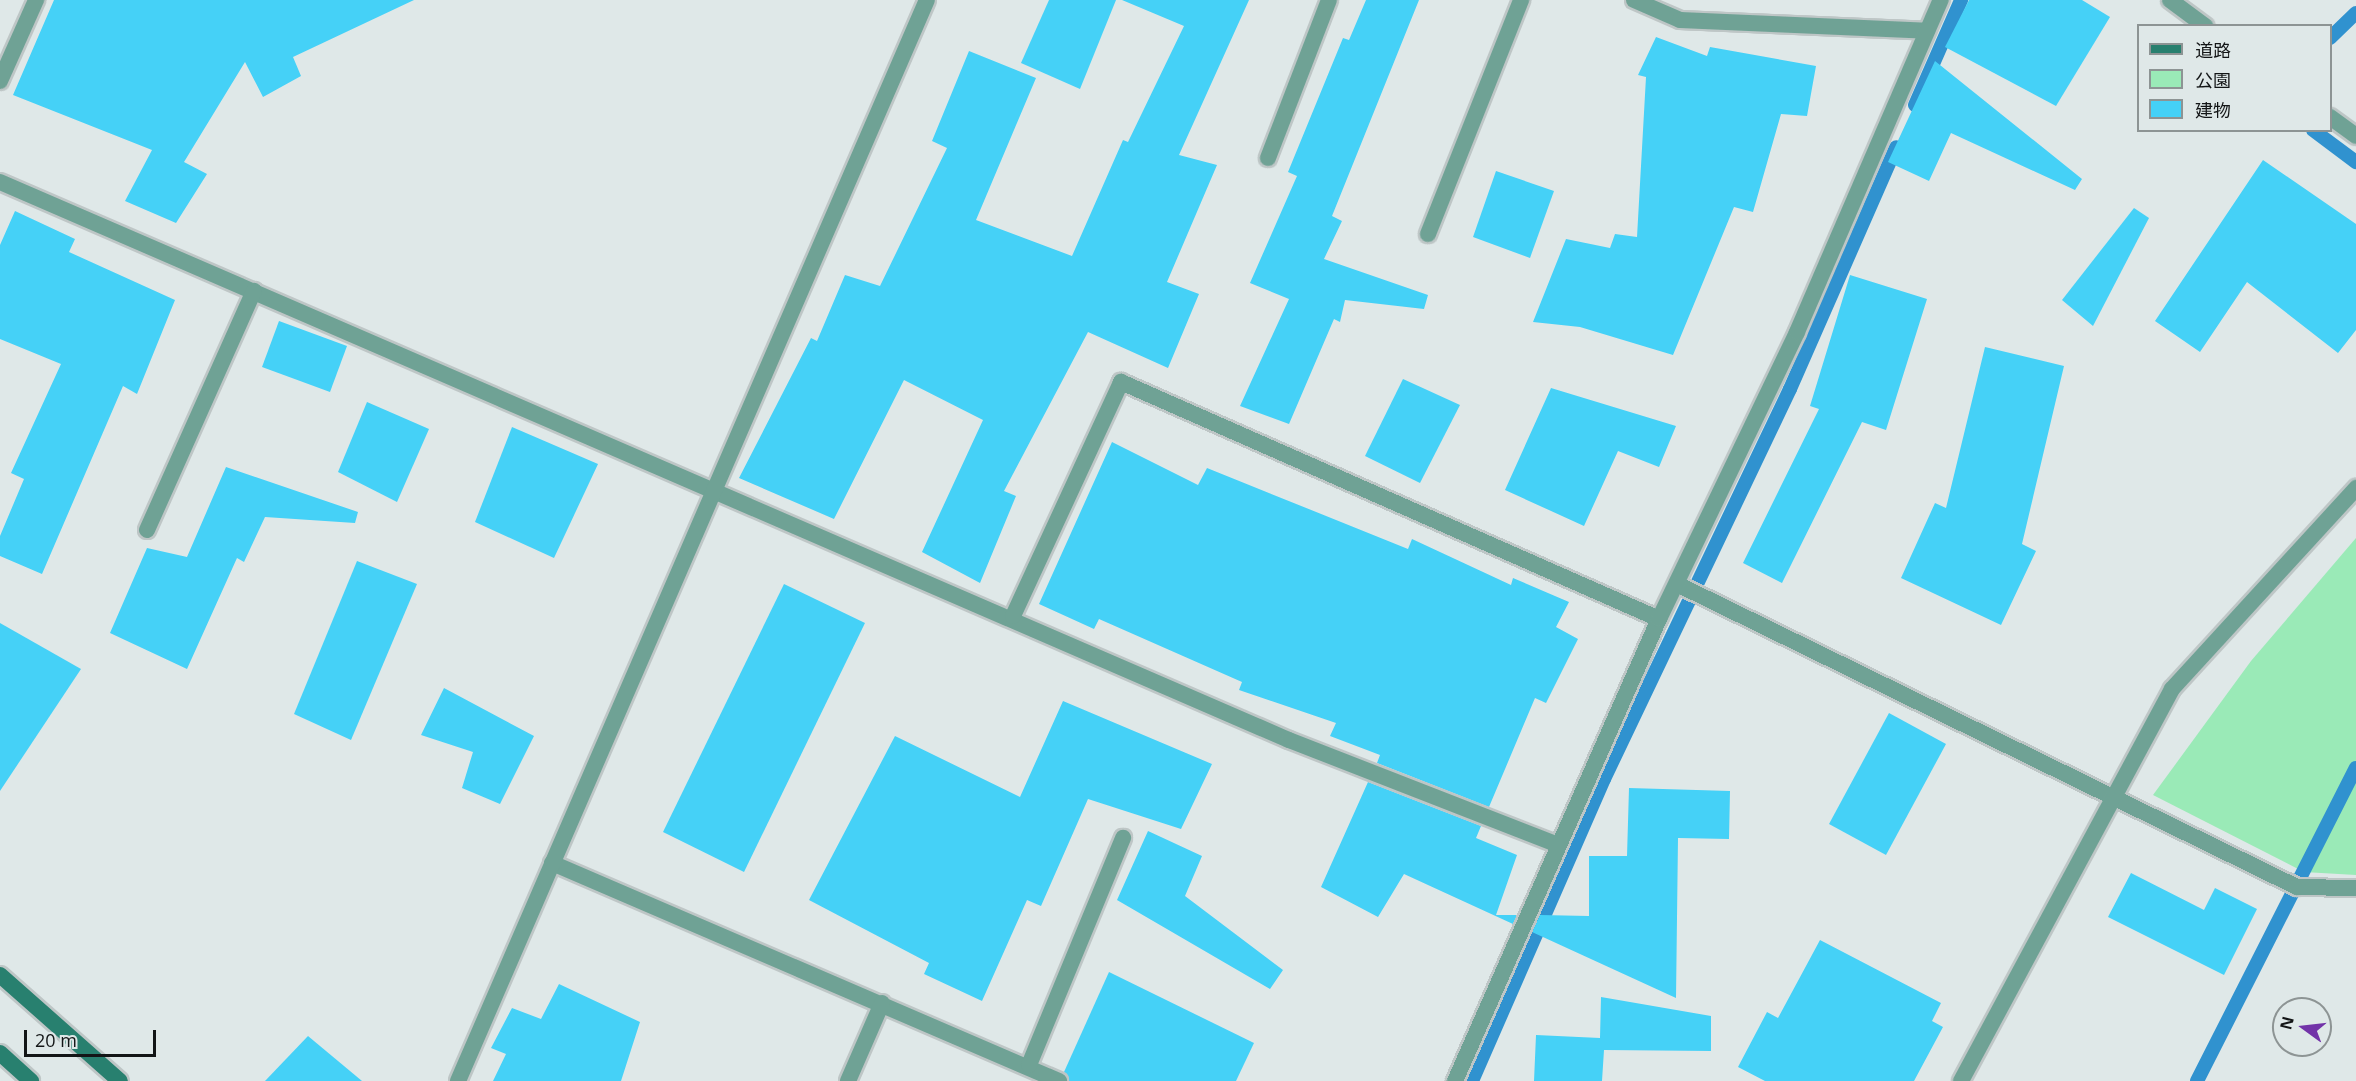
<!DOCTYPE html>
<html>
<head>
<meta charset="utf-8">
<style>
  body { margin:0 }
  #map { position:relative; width:2356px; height:1081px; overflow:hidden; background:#dfe8e8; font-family:"Open Sans","Noto Sans JP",sans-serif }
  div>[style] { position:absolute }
  .green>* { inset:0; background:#9aeab7 }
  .stream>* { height:14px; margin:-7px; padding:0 7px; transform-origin:7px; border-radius:7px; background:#3092cf }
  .building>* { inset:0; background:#45d1f7 }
  .roads { filter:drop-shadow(2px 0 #bec6c6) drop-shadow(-2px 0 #bec6c6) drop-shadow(0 2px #bec6c6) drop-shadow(0 -2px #bec6c6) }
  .service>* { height:16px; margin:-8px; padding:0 8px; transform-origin:8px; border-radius:8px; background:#6fa295 }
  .minor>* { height:16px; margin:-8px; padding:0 8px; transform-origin:8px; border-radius:8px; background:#6fa295 }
  .tertiary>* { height:16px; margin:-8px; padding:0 8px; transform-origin:8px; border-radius:8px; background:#6fa295 }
  .secondary>* { height:16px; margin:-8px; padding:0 8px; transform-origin:8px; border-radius:8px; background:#28806f }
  span { translate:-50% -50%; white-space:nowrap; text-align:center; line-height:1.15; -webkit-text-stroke:4.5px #dfe8e8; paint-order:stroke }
  .legend { position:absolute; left:2137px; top:24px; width:195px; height:108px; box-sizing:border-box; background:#dfe8e8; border:2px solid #8d9494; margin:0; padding:8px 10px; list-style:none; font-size:18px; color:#131516 }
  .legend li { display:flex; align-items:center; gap:12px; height:30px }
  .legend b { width:30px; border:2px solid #8d9494 }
  .north { position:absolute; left:2272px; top:997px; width:60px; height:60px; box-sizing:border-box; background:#dfe8e8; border:2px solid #8d9494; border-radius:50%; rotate:285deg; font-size:16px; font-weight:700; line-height:24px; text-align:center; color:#131516 }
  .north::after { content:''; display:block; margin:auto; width:21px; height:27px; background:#7233a8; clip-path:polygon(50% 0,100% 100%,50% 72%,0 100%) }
  .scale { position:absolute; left:24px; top:1030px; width:132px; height:27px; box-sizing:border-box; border:3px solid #131516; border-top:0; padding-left:8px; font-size:18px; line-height:21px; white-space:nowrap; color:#131516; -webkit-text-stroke:4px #dfe8e8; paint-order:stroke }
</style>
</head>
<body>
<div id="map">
  <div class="green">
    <div style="clip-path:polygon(2356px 538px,2356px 875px,2304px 872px,2153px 795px,2251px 661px)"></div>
  </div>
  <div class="stream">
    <div style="left:2330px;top:38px;width:36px;rotate:-44deg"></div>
    <div style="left:1915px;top:105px;width:115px;rotate:-66.3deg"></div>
    <div style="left:2313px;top:130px;width:54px;rotate:36.7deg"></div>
    <div style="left:1472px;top:1081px;width:330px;rotate:-66.4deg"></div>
    <div style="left:1604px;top:779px;width:432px;rotate:-64.5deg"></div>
    <div style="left:1790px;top:389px;width:264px;rotate:-66.3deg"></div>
    <div style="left:2197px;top:1081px;width:351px;rotate:-63.1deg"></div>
  </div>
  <div class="building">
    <div style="clip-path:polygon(54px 0,414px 0,293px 57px,301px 76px,263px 97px,245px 62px,184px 162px,207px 174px,176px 223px,125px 201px,152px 150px,13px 95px)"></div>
    <div style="clip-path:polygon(1049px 0,1116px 0,1080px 89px,1021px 63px)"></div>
    <div style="clip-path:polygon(1122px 0,1249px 0,1179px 155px,1217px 165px,1167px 282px,1199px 294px,1168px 368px,1088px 332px,1004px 491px,1016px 496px,980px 583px,922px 552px,983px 420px,904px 380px,834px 519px,739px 478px,811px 338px,817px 341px,845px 275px,880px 286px,947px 148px,932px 141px,969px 51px,1036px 78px,976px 220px,1072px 256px,1123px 140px,1128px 142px,1184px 26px)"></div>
    <div style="clip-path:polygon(1366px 0,1419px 0,1332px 216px,1342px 221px,1324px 259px,1428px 295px,1424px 309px,1345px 300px,1340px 322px,1334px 319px,1289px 424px,1240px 406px,1289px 299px,1250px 283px,1297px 176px,1288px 172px,1343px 38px,1349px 40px)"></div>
    <div style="clip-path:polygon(1969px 0,2082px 0,2110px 17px,2056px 106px,1945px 47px)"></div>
    <div style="clip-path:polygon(1656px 37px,1707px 56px,1710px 47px,1816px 66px,1807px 116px,1781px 114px,1753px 212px,1734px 207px,1673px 355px,1580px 327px,1533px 322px,1566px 239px,1610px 248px,1615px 234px,1637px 237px,1646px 77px,1638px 75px)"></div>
    <div style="clip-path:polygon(1935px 61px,2082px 179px,2075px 190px,1951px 133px,1929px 181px,1888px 162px)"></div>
    <div style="clip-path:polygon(2263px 160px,2356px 224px,2356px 330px,2338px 353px,2247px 282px,2200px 352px,2155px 321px)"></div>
    <div style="clip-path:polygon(1496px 171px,1554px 191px,1530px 258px,1473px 237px)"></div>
    <div style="clip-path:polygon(2134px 208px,2149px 218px,2093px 326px,2062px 300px)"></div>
    <div style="clip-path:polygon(15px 211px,75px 239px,69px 252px,175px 300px,137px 394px,123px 386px,42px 574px,0 556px,0 536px,24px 479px,11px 473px,61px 364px,0 339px,0 245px)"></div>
    <div style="clip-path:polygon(1850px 275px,1927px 299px,1886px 430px,1862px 422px,1782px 583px,1743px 563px,1819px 409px,1810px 406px)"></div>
    <div style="clip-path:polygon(279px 321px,347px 346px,330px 392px,262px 367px)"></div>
    <div style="clip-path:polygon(1985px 347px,2064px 366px,2022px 544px,2036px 551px,2001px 625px,1901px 578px,1935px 503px,1946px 508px)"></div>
    <div style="clip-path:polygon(1403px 379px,1460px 405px,1420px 483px,1365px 456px)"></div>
    <div style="clip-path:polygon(1551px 388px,1676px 426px,1659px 467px,1618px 451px,1584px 526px,1505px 490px)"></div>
    <div style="clip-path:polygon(367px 402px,429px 429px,397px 502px,338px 472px)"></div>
    <div style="clip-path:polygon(512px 427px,598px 464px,554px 558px,475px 522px)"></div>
    <div style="clip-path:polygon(1112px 442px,1198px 485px,1207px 468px,1408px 549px,1412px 539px,1511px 585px,1513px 578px,1569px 602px,1556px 627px,1578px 639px,1546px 703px,1535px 698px,1489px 807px,1377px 763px,1380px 755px,1330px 736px,1336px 723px,1239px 690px,1242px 682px,1099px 619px,1094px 629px,1039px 604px)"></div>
    <div style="clip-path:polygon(226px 467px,358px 512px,355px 523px,265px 517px,244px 562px,237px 558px,187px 669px,110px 633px,147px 548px,187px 557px)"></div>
    <div style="clip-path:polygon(357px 561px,417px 584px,351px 740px,294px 714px)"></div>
    <div style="clip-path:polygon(784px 584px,865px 623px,744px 872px,663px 832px)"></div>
    <div style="clip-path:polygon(0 623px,81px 669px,0 791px)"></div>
    <div style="clip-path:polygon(444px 688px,534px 736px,500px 804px,462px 788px,473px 752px,421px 735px)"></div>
    <div style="clip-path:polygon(1063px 701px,1212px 764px,1181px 829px,1088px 799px,1041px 906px,1027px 900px,982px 1001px,924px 974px,929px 963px,809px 900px,895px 736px,1020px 797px)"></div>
    <div style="clip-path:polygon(1889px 713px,1946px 744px,1886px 855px,1829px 824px)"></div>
    <div style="clip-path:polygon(1368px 782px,1481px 826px,1476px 838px,1517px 855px,1496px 915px,1517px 915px,1513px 924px,1404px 874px,1378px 917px,1321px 887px)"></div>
    <div style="clip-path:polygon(1629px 788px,1730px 791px,1729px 839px,1678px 838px,1676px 998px,1532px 932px,1540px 915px,1589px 916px,1589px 856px,1627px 856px)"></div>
    <div style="clip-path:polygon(1148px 831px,1202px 856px,1185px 896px,1283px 970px,1270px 989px,1117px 900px)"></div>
    <div style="clip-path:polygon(2131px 873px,2204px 910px,2215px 888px,2257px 909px,2224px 975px,2108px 917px)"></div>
    <div style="clip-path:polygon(1820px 940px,1941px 1003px,1932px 1021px,1943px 1027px,1914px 1081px,1765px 1081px,1738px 1067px,1767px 1012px,1778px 1018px)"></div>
    <div style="clip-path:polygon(1109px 972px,1254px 1043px,1236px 1081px,1069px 1081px,1064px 1072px)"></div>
    <div style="clip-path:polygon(559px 984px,640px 1022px,621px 1081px,493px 1081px,506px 1054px,491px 1048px,512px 1008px,541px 1019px)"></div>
    <div style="clip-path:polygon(1601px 997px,1711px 1016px,1711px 1051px,1604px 1050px,1602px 1081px,1534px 1081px,1536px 1035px,1600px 1038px)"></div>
    <div style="clip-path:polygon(308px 1036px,362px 1081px,265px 1081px)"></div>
  </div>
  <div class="roads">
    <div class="service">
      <div style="left:0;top:81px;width:89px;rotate:-66deg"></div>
      <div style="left:1268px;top:158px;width:169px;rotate:-68.9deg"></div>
      <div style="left:1428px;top:234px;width:252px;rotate:-68.3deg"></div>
    </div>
    <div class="minor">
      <div style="left:1634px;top:0;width:50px;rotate:23.5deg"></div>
      <div style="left:1680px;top:20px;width:247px;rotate:2.5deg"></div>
      <div style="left:2170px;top:0;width:44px;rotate:36.6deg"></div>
      <div style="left:2330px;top:117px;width:32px;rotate:36deg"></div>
      <div style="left:0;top:182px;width:1405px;rotate:23.41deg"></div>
      <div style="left:1289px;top:740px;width:289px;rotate:21.3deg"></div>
      <div style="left:147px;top:530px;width:262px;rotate:-65.9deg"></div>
      <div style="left:1677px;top:584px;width:690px;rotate:26.05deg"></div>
      <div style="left:2297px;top:887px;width:59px;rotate:1deg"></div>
      <div style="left:1013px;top:616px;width:258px;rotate:-65.2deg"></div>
      <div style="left:1121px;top:382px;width:588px;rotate:23.77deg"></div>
      <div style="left:552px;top:863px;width:552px;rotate:23.27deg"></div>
      <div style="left:1029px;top:1065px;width:246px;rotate:-67.5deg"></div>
      <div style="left:458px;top:1081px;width:1178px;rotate:-66.55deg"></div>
      <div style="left:848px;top:1081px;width:85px;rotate:-66.4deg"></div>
      <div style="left:1455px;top:1081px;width:505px;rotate:-66.18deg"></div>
      <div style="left:1659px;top:619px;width:318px;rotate:-64.3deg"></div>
      <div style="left:1797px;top:332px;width:362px;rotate:-66.6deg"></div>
    </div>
    <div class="tertiary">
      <div style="left:1961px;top:1081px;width:445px;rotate:-61.7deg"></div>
      <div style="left:2172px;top:689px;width:273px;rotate:-47.5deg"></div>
    </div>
    <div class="secondary">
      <div style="left:0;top:975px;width:160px;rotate:41.5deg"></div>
      <div style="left:0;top:1053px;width:42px;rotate:42.1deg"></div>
    </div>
  </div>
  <ul class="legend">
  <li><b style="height:8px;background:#28806f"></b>道路</li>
  <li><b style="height:16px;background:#9aeab7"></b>公園</li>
  <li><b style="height:16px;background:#45d1f7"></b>建物</li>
  </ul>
  <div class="north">N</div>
  <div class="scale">20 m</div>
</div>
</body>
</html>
